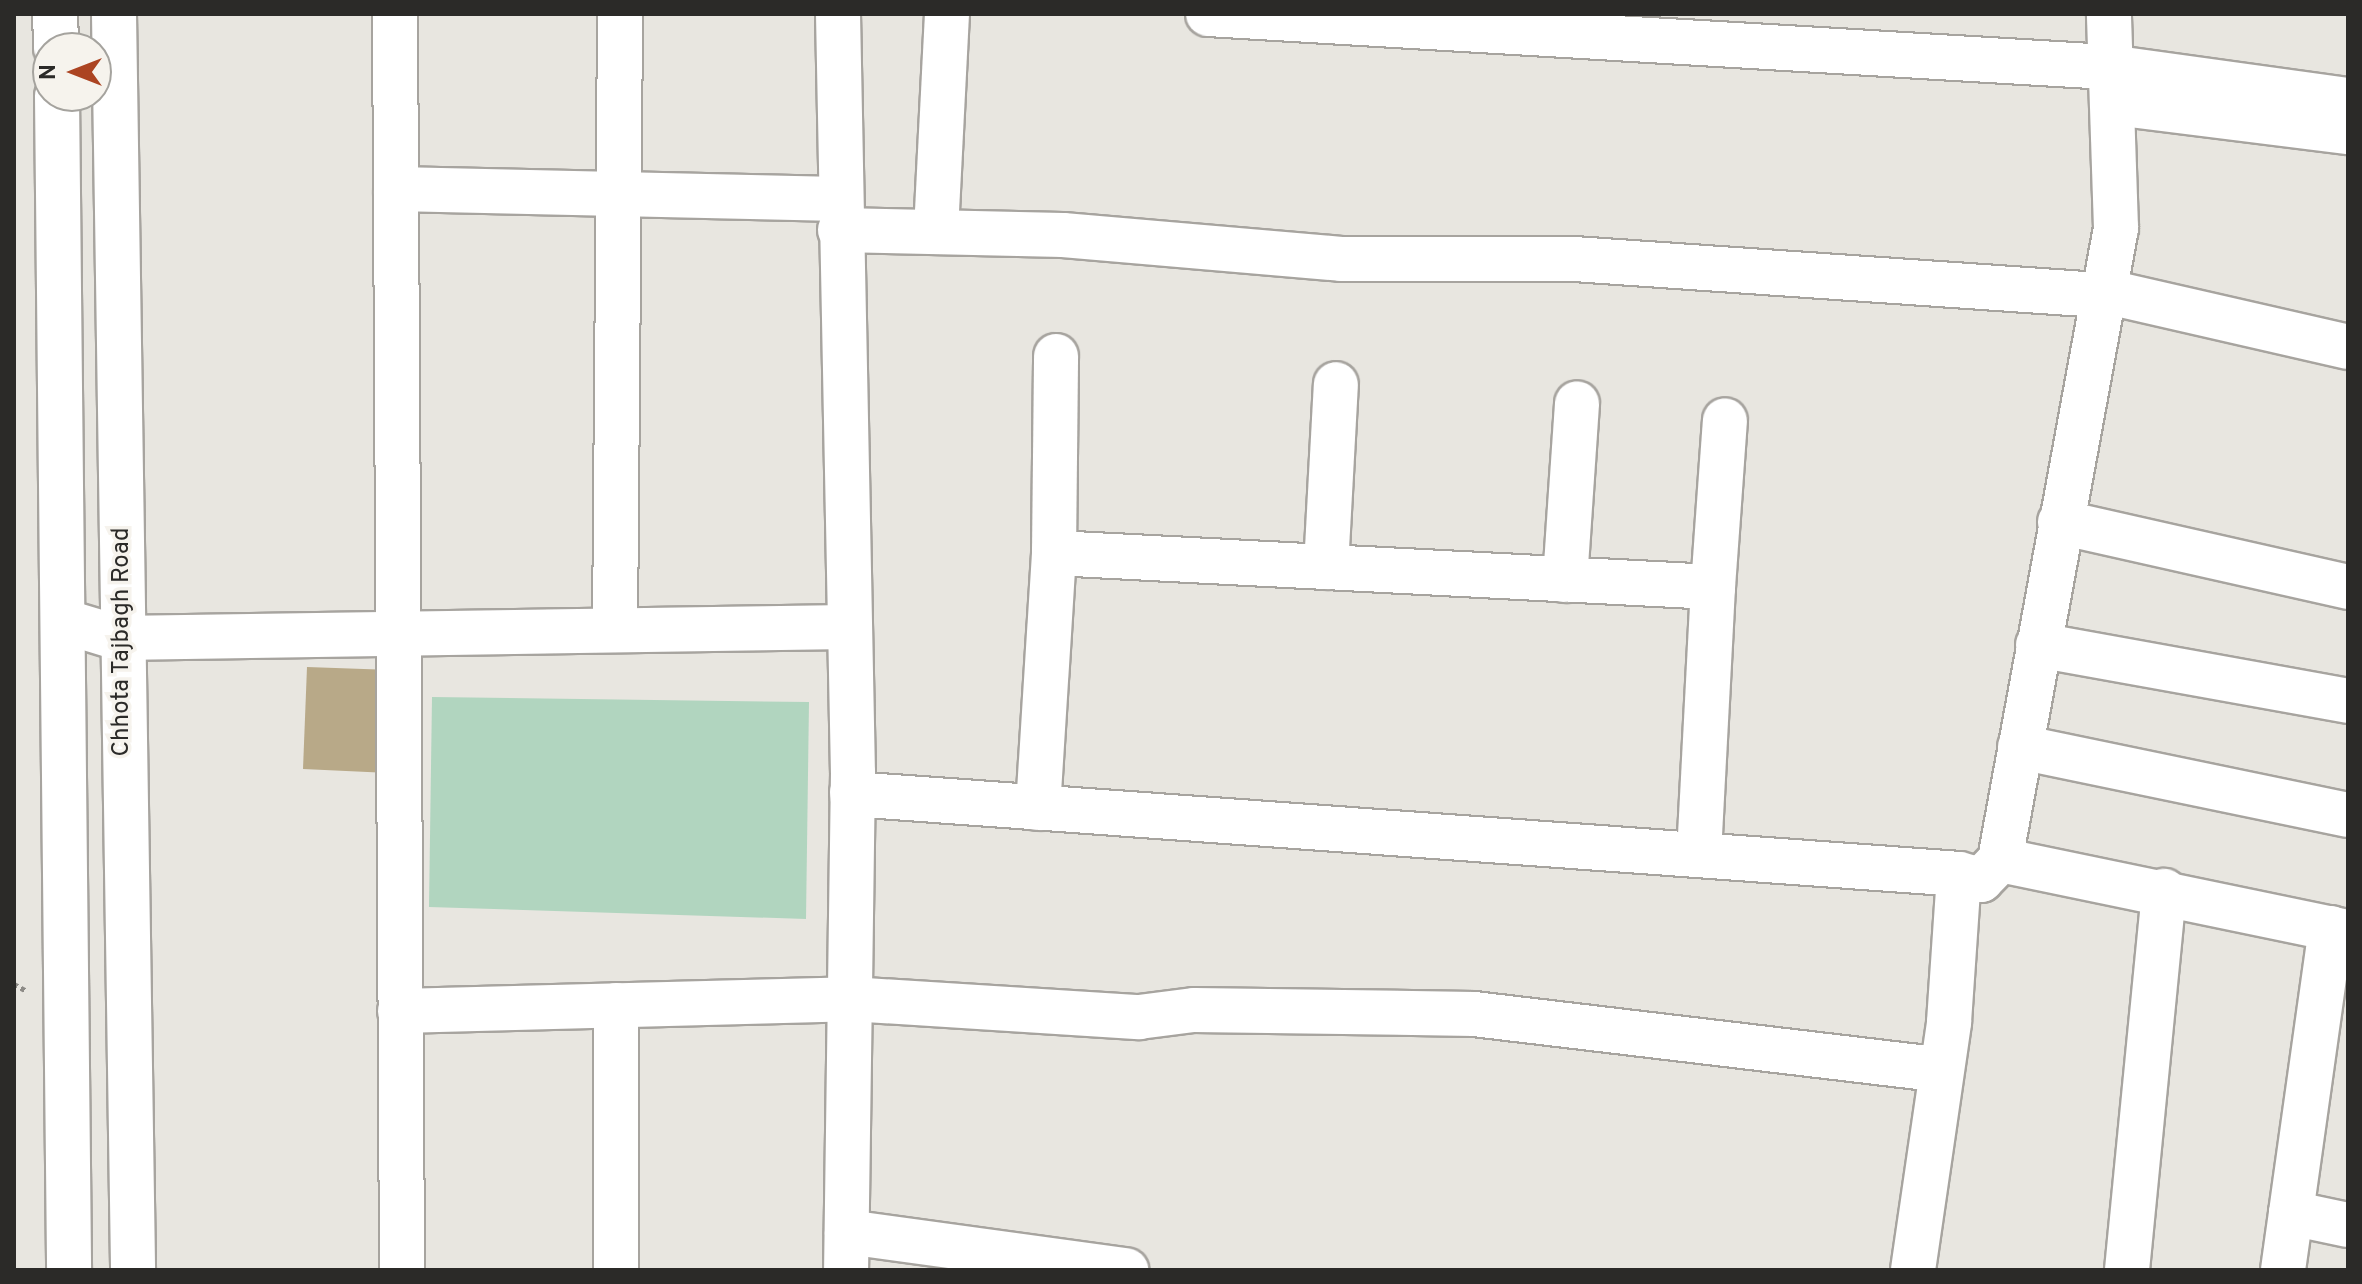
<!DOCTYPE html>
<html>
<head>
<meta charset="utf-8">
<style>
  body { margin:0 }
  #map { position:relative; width:2362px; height:1284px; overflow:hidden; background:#e8e6e0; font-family:Overpass,sans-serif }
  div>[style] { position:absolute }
  .green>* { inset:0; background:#b1d5bf }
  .building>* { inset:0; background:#b8a988 }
  .path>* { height:5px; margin-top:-2.5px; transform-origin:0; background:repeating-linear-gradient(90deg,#8d8b87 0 4px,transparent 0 8px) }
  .roads { filter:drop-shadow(2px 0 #a7a49f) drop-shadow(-2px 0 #a7a49f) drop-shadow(0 2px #a7a49f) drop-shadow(0 -2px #a7a49f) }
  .street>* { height:44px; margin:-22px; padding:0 22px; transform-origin:22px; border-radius:22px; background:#fff }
  .secondary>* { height:44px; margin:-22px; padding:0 22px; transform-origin:22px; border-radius:22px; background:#fff }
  span { translate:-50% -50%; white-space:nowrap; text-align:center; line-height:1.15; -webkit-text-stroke:7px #f6f3ed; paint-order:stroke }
  .street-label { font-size:24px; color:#2b2a28 }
  .frame { position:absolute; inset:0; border:16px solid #2b2a28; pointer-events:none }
  .north { position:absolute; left:32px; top:32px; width:80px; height:80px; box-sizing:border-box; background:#f6f3ed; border:2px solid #a5a39e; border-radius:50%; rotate:270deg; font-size:22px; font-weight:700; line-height:32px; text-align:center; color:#2b2a28 }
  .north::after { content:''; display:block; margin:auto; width:28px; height:36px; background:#ac4422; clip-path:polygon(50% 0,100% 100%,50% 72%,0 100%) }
</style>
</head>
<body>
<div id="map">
  <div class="green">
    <div style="clip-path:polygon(432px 697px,809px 702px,806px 919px,429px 907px)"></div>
  </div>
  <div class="building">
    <div style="clip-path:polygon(307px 667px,392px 670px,389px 773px,303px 769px)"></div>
  </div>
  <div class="path">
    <div style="left:14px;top:984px;width:13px;rotate:29deg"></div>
  </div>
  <div class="roads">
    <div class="street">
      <div style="left:1208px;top:14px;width:903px;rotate:3.37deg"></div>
      <div style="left:2109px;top:67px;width:241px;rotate:7.9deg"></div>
      <div style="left:2114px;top:103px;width:236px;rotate:7.1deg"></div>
      <div style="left:396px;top:189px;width:443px;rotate:1.3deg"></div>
      <div style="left:840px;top:230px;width:223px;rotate:1.3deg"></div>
      <div style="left:1063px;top:235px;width:279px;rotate:4.9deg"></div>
      <div style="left:1341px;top:259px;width:233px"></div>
      <div style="left:1574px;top:259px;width:527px;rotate:3.92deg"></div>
      <div style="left:936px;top:231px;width:217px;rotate:-87.1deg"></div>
      <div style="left:2104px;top:291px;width:250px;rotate:12.9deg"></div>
      <div style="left:2060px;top:522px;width:295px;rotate:12.7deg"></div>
      <div style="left:1054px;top:553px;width:197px;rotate:-89.4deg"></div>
      <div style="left:1326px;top:567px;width:183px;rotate:-86.9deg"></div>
      <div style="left:1565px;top:580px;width:177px;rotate:-86.1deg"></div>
      <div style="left:1713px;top:587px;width:167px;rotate:-85.9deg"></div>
      <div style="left:63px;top:621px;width:59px;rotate:16.9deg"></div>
      <div style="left:119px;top:638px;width:729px;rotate:-0.86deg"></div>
      <div style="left:615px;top:630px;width:616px;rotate:-89.53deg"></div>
      <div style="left:2038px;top:645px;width:315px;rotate:10.2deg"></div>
      <div style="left:2020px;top:747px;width:335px;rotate:11.7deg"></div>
      <div style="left:852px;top:794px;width:1110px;rotate:4.13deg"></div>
      <div style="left:1038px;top:808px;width:256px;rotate:-86.4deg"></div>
      <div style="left:1054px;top:553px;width:660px;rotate:2.95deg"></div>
      <div style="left:1713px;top:587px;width:268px;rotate:93deg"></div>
      <div style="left:2000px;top:860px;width:355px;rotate:11.7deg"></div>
      <div style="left:2331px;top:928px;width:288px;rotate:98deg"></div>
      <div style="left:2291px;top:1213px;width:58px;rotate:11.9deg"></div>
      <div style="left:616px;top:1005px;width:265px;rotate:90deg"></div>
      <div style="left:400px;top:1011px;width:450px;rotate:-1.5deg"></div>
      <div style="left:850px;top:999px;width:290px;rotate:3.6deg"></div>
      <div style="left:1139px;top:1017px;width:55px;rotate:-7.3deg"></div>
      <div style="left:1194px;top:1010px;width:280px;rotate:0.8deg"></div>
      <div style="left:1474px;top:1014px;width:470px;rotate:6.8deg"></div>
      <div style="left:847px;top:1232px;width:282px;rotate:7.8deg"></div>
      <div style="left:2127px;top:1270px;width:381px;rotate:-84.4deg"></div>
      <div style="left:2283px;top:1270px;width:58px;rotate:-82deg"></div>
    </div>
    <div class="secondary">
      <div style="left:55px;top:14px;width:34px;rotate:88deg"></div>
      <div style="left:114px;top:14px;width:1256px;rotate:89.13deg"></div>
      <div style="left:395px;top:14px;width:1256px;rotate:89.68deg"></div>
      <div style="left:838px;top:14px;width:759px;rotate:88.87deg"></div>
      <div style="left:853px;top:773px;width:497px;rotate:90.8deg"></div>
      <div style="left:57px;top:96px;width:1174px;rotate:89.41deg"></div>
      <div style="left:1913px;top:1270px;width:251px;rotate:-81.7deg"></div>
      <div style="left:1949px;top:1022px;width:148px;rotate:-86.1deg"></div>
      <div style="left:1959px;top:874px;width:23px;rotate:15deg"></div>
      <div style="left:1981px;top:880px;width:28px;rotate:-46deg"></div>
      <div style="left:2000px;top:860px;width:643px;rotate:-79.6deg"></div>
      <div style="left:2116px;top:228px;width:214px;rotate:-91.9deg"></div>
    </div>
  </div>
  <div class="street-label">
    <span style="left:123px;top:642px;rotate:-90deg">Chhota Tajbagh Road</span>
  </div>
  <div class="frame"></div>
  <div class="north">N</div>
</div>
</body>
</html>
